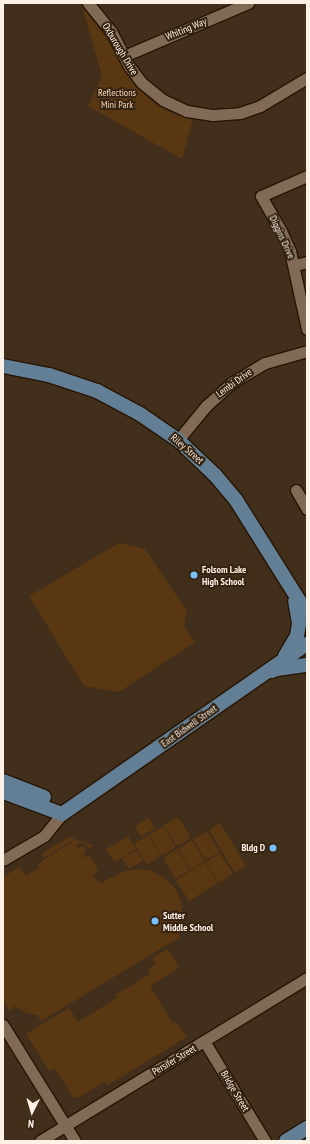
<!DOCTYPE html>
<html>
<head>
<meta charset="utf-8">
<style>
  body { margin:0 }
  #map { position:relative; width:310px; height:1144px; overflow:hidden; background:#412e1b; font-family:"PT Sans Narrow",sans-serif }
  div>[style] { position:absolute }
  .green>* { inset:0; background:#593712 }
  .roads { filter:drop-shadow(1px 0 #271504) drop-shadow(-1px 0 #271504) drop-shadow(0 1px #271504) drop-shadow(0 -1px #271504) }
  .minor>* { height:11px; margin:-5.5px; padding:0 5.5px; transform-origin:5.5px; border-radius:5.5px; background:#816b57 }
  .major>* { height:14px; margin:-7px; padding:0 7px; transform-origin:7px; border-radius:7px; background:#637f95 }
  .dots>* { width:11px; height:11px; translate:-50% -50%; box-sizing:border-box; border:2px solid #362412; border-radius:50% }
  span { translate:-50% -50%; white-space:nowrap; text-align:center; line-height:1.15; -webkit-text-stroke:4px #362412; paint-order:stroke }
  .street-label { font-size:10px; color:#fdf0e5 }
  .park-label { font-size:10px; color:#f8d8bb }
  .poi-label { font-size:10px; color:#fdf0e5; font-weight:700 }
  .left { translate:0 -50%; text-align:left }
  .right { translate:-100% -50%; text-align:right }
  .frame { position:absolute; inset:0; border:4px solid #fdf0e5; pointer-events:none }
  .north { position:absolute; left:12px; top:1092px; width:40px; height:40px; -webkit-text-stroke:3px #362412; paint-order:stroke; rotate:185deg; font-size:11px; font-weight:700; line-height:16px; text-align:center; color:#fdf0e5 }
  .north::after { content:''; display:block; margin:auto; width:14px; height:18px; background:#fdf0e5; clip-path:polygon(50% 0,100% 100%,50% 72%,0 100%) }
</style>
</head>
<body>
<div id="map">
  <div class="green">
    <div style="clip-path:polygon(82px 6px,105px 36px,134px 85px,155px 104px,174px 114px,193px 119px,182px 159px,88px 106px,102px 76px)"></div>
    <div style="clip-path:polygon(119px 543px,145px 549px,187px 611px,184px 626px,195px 642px,119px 692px,84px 686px,29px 596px)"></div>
    <div style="clip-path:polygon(178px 817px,191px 838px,177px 846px,164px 825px)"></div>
    <div style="clip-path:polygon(148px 818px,155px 828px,141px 837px,135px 826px)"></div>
    <div style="clip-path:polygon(220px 823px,246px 866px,235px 873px,209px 830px)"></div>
    <div style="clip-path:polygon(164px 826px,176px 847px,162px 856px,149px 835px)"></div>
    <div style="clip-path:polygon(207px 831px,220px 852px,206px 860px,193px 839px)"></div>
    <div style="clip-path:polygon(148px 835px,161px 856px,147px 865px,134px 844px)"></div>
    <div style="clip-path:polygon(128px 836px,136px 849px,114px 862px,106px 849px)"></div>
    <div style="clip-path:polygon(69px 837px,93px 845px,89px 849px,86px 844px,80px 843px,76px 845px,79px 848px,84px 846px,86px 852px,83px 855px,85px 858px,89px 855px,98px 870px,93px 876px,101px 883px,124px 871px,140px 869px,152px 871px,163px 877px,172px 885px,177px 891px,182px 907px,182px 915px,176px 930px,180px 937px,41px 1021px,37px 1015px,26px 1013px,15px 1006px,10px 1011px,3px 1000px,3px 877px,19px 867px,26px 876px,39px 867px,37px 864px,73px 841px,73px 840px,44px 858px,41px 854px)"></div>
    <div style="clip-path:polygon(192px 840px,205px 861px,191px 870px,178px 849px)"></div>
    <div style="clip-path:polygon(177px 849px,190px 870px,175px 879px,163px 858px)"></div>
    <div style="clip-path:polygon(136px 850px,143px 861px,129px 869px,122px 858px)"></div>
    <div style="clip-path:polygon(220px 853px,233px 874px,219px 883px,206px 862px)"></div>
    <div style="clip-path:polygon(205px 862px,218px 883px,189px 901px,176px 880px)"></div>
    <div style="clip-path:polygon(168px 949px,179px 968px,150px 986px,172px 1022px,179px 1025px,187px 1037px,108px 1085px,105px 1082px,78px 1098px,73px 1097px,55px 1068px,49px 1071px,26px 1034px,69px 1008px,78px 1022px,117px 998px,115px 995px,150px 974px,148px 969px,155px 964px,152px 958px)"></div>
  </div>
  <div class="roads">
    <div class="minor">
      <div style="left:88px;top:3px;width:36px;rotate:51deg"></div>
      <div style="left:111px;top:31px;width:39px;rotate:63deg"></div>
      <div style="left:129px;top:66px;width:21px;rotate:53deg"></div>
      <div style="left:142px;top:83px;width:27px;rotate:39deg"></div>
      <div style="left:163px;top:100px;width:26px;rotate:25deg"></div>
      <div style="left:187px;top:111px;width:26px;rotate:9deg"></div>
      <div style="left:213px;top:115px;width:27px;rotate:-4deg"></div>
      <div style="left:240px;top:113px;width:21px;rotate:-19deg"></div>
      <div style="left:260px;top:106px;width:55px;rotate:-30.8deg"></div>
      <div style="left:124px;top:56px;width:135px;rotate:-23.1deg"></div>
      <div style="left:307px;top:176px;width:50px;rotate:156.5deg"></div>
      <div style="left:261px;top:196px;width:40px;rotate:60.3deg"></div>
      <div style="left:281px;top:231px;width:22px;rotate:66deg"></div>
      <div style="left:290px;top:251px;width:80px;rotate:77.7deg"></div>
      <div style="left:295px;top:265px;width:12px;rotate:-14deg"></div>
      <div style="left:178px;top:440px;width:44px;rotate:-50.5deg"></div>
      <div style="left:206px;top:406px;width:36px;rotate:-42deg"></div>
      <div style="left:233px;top:382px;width:37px;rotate:-31deg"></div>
      <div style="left:265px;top:363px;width:44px;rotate:-15.9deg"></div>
      <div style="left:296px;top:490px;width:22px;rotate:60deg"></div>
      <div style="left:3px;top:860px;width:48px;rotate:-30.3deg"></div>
      <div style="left:44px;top:836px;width:28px;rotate:-51deg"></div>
      <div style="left:3px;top:1025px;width:137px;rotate:58.2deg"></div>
      <div style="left:204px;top:1041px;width:117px;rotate:58.6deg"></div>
      <div style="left:40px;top:1141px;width:313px;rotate:-31.4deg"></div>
    </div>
    <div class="major">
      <div style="left:3px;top:366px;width:47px;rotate:11.1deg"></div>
      <div style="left:49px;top:375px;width:51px;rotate:18.4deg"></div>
      <div style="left:97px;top:391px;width:49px;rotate:28.1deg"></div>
      <div style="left:140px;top:414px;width:46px;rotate:34.4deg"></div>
      <div style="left:178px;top:440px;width:51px;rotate:43.4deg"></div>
      <div style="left:215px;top:475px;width:33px;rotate:50deg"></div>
      <div style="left:236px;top:500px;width:133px;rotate:57.9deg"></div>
      <div style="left:285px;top:656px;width:23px;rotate:-59deg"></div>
      <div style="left:297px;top:636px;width:13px;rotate:-81deg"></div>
      <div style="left:299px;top:623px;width:22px;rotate:-100deg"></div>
      <div style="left:272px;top:671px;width:5px;rotate:-22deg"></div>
      <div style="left:277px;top:669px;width:30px;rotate:-8deg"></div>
      <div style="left:3px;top:781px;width:44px;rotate:21.3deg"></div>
      <div style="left:3px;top:792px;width:63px;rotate:20.4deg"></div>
      <div style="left:62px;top:814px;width:298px;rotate:-34.8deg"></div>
      <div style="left:286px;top:1141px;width:25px;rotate:-32deg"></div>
    </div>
  </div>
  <div class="dots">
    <div style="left:194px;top:575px;background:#79bff8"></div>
    <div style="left:273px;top:848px;background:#79bff8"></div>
    <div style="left:155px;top:921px;background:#79bff8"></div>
  </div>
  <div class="street-label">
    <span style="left:186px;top:29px;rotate:-22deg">Whiting Way</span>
    <span style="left:120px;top:49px;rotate:59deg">Oxburough Drive</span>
    <span style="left:282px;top:237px;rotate:65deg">Diggins Drive</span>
    <span style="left:234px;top:383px;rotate:-36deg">Lembi Drive</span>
    <span style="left:187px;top:449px;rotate:41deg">Riley Street</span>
    <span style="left:189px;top:726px;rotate:-35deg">East Bidwell Street</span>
    <span style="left:174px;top:1060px;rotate:-31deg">Persifer Street</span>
    <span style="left:235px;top:1091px;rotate:59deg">Bridge Street</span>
  </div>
  <div class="park-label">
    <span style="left:117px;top:98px">Reflections<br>Mini Park</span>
  </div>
  <div class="poi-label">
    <span class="left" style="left:202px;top:575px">Folsom Lake<br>High School</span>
    <span class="right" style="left:265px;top:848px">Bldg D</span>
    <span class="left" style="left:163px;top:921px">Sutter<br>Middle School</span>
  </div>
  <div class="frame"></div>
  <div class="north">N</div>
</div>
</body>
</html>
